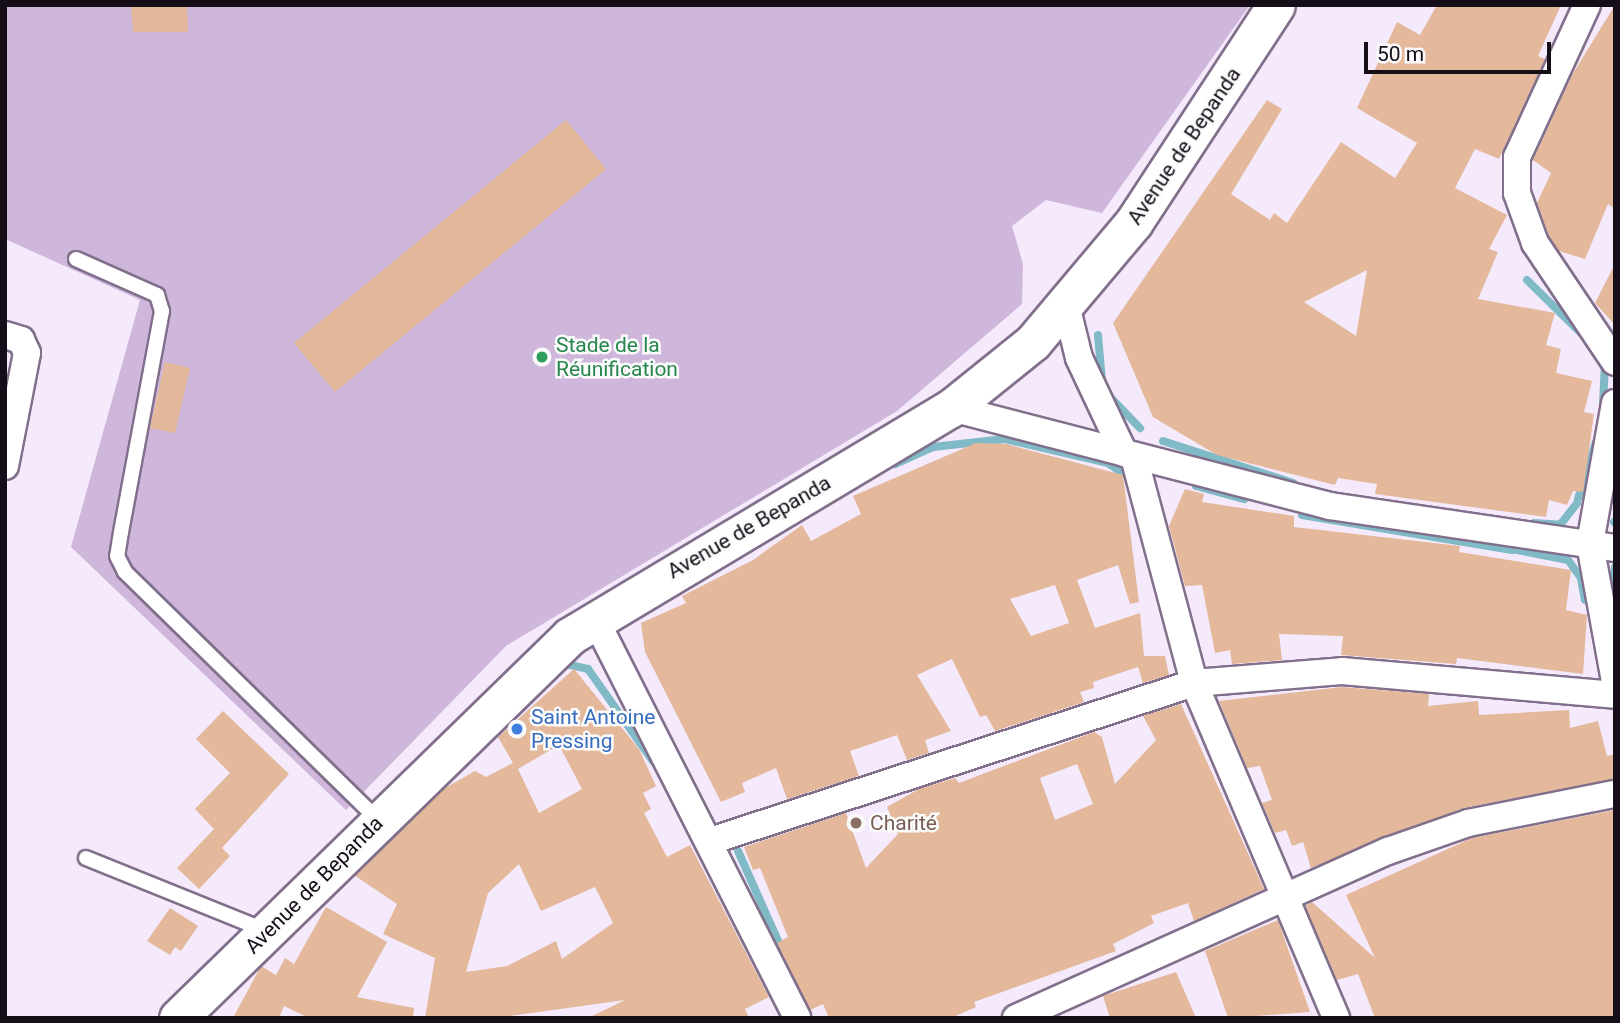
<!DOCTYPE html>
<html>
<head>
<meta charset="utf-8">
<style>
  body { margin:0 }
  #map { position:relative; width:1620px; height:1023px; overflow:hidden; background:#f5e9fc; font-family:Roboto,sans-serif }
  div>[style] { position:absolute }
  .green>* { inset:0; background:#cfb7dc }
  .stream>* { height:8px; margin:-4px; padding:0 4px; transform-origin:4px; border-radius:4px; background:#7fbac6 }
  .building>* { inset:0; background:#e3b89b }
  .roads { filter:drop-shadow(2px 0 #816f8b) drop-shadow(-2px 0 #816f8b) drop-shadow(0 2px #816f8b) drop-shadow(0 -2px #816f8b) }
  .lane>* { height:14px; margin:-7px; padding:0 7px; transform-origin:7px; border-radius:7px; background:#fff }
  .street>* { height:26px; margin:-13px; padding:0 13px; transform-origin:13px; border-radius:13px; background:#fff }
  .secondary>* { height:37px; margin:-18.5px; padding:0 18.5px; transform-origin:18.5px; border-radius:18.5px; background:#fff }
  .dots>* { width:19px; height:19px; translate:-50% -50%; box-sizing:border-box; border:4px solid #fbfbfb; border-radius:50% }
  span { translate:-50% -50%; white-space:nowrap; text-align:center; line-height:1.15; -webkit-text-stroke:5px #fbfbfb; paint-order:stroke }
  .street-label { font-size:21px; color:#150e18 }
  .leisure-label { font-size:21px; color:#27864d }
  .left { translate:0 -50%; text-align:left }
  .shop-label { font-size:21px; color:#366cbe }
  .education-label { font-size:21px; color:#785e54 }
  .frame { position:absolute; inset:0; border:7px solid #150e18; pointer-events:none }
  .scale { position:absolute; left:1364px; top:42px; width:187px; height:32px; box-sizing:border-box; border:4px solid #150e18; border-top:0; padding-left:9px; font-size:21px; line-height:24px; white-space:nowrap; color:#150e18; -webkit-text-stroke:5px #fbfbfb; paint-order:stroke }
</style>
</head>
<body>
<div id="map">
  <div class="green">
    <div style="clip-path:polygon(5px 5px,1250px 5px,1102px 213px,1046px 200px,1012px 226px,1023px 264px,1022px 304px,897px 411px,506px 646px,346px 810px,71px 547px,140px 300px,5px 239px)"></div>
  </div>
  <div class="stream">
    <div style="left:1527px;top:280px;width:80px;rotate:44.5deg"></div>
    <div style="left:1098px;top:335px;width:46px;rotate:85deg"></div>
    <div style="left:1111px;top:398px;width:42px;rotate:46deg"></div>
    <div style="left:1603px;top:405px;width:42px;rotate:-87.3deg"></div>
    <div style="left:1163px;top:441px;width:137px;rotate:17.9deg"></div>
    <div style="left:895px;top:464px;width:42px;rotate:-24.1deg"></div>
    <div style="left:933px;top:447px;width:72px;rotate:-6.3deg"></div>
    <div style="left:1005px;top:439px;width:106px;rotate:13.1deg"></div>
    <div style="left:1108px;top:463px;width:19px;rotate:35deg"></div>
    <div style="left:1196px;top:486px;width:50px;rotate:15.2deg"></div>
    <div style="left:1578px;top:499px;width:60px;rotate:-72.5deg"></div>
    <div style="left:1302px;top:515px;width:213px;rotate:9.5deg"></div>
    <div style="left:1614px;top:522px;width:1px;rotate:45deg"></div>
    <div style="left:1534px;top:523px;width:26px;rotate:4deg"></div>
    <div style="left:1560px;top:525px;width:28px;rotate:-52deg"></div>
    <div style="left:1517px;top:550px;width:52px;rotate:11.1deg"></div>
    <div style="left:1568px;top:560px;width:22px;rotate:54deg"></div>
    <div style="left:1581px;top:578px;width:22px;rotate:80deg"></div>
    <div style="left:1611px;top:596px;width:29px;rotate:-82deg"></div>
    <div style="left:562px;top:663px;width:27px;rotate:13deg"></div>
    <div style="left:588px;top:669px;width:113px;rotate:54.8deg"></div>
    <div style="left:738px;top:851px;width:108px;rotate:66deg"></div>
    <div style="left:796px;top:981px;width:21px;rotate:65deg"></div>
  </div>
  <div class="building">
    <div style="clip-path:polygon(131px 5px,187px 5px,188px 32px,133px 32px)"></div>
    <div style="clip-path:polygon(evenodd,1437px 5px,1561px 5px,1538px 56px,1545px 59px,1499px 159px,1475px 149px,1455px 188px,1507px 215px,1489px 249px,1498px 252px,1478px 299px,1555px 313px,1546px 345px,1561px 349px,1556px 373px,1592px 381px,1584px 412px,1594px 414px,1583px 492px,1573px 491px,1567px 505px,1549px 500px,1546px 517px,1375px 494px,1377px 484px,1338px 478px,1335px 485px,1217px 455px,1153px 417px,1113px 323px,1267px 100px,1282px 109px,1231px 194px,1270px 220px,1274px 213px,1287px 223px,1341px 142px,1395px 178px,1417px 143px,1357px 108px,1397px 22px,1420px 35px,1437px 5px,1367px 270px,1356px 336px,1304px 302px,1367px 270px)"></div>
    <div style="clip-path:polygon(1615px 5px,1615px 209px,1608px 204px,1585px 259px,1559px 251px,1549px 236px,1537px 203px,1551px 173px,1533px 160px,1572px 75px)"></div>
    <div style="clip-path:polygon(566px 120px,606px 169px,335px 392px,294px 343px)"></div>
    <div style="clip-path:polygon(1615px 264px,1615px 325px,1595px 303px)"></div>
    <div style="clip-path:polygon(165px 362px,190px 368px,175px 433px,150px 428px)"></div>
    <div style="clip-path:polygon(evenodd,976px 443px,1006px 444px,1123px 475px,1139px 602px,1130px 604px,1118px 565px,1077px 580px,1095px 628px,1140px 613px,1144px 656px,1165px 656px,1169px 675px,1143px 683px,1138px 667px,1093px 682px,1094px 688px,1080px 692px,1084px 702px,995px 731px,986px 715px,980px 717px,952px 659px,917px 675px,951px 731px,925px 740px,929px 753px,907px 760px,897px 735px,850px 751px,859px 776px,787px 799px,776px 768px,742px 783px,745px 792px,721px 802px,645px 652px,641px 623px,686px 603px,682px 596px,753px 560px,802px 525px,811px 541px,861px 514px,853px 496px,976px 443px,1055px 585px,1069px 623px,1031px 636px,1010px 599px,1055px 585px)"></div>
    <div style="clip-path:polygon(1185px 489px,1204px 494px,1202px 502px,1294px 516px,1294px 527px,1460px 546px,1459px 552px,1571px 570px,1566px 610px,1587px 615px,1583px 674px,1457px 658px,1456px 664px,1341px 655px,1343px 636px,1279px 634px,1282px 660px,1232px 664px,1230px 650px,1215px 653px,1202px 585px,1185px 586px,1169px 526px)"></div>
    <div style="clip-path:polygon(evenodd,574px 669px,639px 749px,656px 786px,643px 793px,651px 809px,644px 813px,667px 857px,690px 845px,769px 997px,745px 1009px,749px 1018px,588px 1018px,625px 1000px,495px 1018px,425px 1018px,435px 958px,383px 934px,397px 904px,354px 875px,445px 788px,475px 771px,486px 777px,513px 763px,498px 737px,574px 669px,559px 745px,582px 789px,539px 813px,518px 769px,559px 745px,574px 669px,519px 864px,541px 911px,595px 887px,613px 923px,562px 959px,556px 941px,507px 966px,466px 972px,488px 893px,519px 864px)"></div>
    <div style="clip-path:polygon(1342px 687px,1429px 694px,1428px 706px,1478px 701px,1479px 715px,1569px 710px,1570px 728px,1598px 721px,1607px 756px,1615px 754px,1615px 779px,1463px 808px,1311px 868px,1303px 842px,1292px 846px,1286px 830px,1275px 833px,1262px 803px,1272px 800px,1260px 766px,1247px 768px,1219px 701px)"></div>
    <div style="clip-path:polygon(evenodd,1181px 704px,1264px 889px,1194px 921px,1188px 903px,1151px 916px,1154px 923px,1113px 944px,1116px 951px,974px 1002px,976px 1007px,951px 1018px,829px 1018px,823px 1004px,810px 1010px,777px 943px,788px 937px,760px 868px,753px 870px,744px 847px,846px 813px,866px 868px,898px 834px,887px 807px,919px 789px,955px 778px,959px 783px,1094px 732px,1102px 737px,1115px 784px,1156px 740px,1143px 716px,1181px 704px,1077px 764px,1093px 804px,1055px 820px,1040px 778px,1077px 764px)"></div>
    <div style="clip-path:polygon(223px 711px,289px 774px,222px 848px,230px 856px,199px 889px,177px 868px,214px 829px,195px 809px,230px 773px,196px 739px)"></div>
    <div style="clip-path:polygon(1615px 810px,1615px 1018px,1375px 1018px,1358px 974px,1337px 980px,1305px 906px,1312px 902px,1375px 958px,1346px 895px,1472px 838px)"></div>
    <div style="clip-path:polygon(326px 907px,387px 942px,357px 997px,414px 1008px,413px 1018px,309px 1018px,284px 1006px,279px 1018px,233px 1018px,261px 966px,276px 975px,285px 958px,294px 964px)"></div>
    <div style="clip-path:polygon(170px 908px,198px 926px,181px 951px,175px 947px,170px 955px,147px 941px)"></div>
    <div style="clip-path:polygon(1278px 920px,1310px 1012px,1228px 1018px,1205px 951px)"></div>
    <div style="clip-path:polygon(1176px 972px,1196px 1018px,1110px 1018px,1103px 996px)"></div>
  </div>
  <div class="roads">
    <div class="lane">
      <div style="left:76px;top:259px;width:89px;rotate:24deg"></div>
      <div style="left:157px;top:295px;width:17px;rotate:73deg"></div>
      <div style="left:162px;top:311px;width:225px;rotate:100.5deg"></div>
      <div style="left:121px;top:532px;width:24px;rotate:99deg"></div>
      <div style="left:117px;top:556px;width:18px;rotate:63deg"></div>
      <div style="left:125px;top:572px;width:356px;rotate:44.4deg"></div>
      <div style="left:86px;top:858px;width:192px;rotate:22deg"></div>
    </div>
    <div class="street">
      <div style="left:1587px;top:5px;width:167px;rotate:114.7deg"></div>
      <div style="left:1517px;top:157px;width:36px;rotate:90deg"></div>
      <div style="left:1517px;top:193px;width:53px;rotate:70.2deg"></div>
      <div style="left:1535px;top:243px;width:143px;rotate:56.1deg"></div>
      <div style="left:1067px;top:309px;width:50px;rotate:76.2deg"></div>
      <div style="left:1079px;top:358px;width:105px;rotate:64.7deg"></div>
      <div style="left:5px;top:335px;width:17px;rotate:17deg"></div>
      <div style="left:21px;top:340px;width:14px;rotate:65deg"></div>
      <div style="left:27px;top:353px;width:115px;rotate:101deg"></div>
      <div style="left:1615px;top:403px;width:143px;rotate:100.1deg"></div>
      <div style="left:1590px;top:544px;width:140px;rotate:79.7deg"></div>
      <div style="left:951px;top:408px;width:391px;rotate:14.5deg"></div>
      <div style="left:1330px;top:506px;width:288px;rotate:8.4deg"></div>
      <div style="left:1134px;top:457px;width:234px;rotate:75.1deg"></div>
      <div style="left:1194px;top:683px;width:364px;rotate:67deg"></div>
      <div style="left:595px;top:619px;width:447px;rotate:63.1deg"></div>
      <div style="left:710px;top:841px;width:509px;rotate:-18.08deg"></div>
      <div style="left:1194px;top:683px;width:148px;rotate:-4.6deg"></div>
      <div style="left:1342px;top:671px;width:274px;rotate:5deg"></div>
      <div style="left:1016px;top:1018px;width:408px;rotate:-24.2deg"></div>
      <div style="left:1388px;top:851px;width:85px;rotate:-19.3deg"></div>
      <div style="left:1468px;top:823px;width:150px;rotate:-11.2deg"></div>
    </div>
    <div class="secondary">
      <div style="left:178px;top:1018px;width:547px;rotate:-44.26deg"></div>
      <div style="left:570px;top:636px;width:444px;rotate:-30.9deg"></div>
      <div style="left:951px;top:408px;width:105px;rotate:-38.8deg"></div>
      <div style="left:1033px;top:342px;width:157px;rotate:-49.9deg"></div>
      <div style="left:1134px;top:222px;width:259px;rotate:-56.8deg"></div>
    </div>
  </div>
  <div class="dots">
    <div style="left:542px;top:357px;background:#2e9e5b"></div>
    <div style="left:517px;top:729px;background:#3f7fe0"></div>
    <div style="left:856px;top:823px;background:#8d6e63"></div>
  </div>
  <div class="street-label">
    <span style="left:1184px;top:146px;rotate:-56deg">Avenue de Bepanda</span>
    <span style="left:749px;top:527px;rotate:-30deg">Avenue de Bepanda</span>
    <span style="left:314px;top:885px;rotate:-45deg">Avenue de Bepanda</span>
  </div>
  <div class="leisure-label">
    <span class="left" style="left:556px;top:357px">Stade de la<br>Réunification</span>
  </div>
  <div class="shop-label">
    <span class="left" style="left:531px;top:729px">Saint Antoine<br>Pressing</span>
  </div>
  <div class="education-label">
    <span class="left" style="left:870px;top:823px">Charité</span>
  </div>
  <div class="frame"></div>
  <div class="scale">50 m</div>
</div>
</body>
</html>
